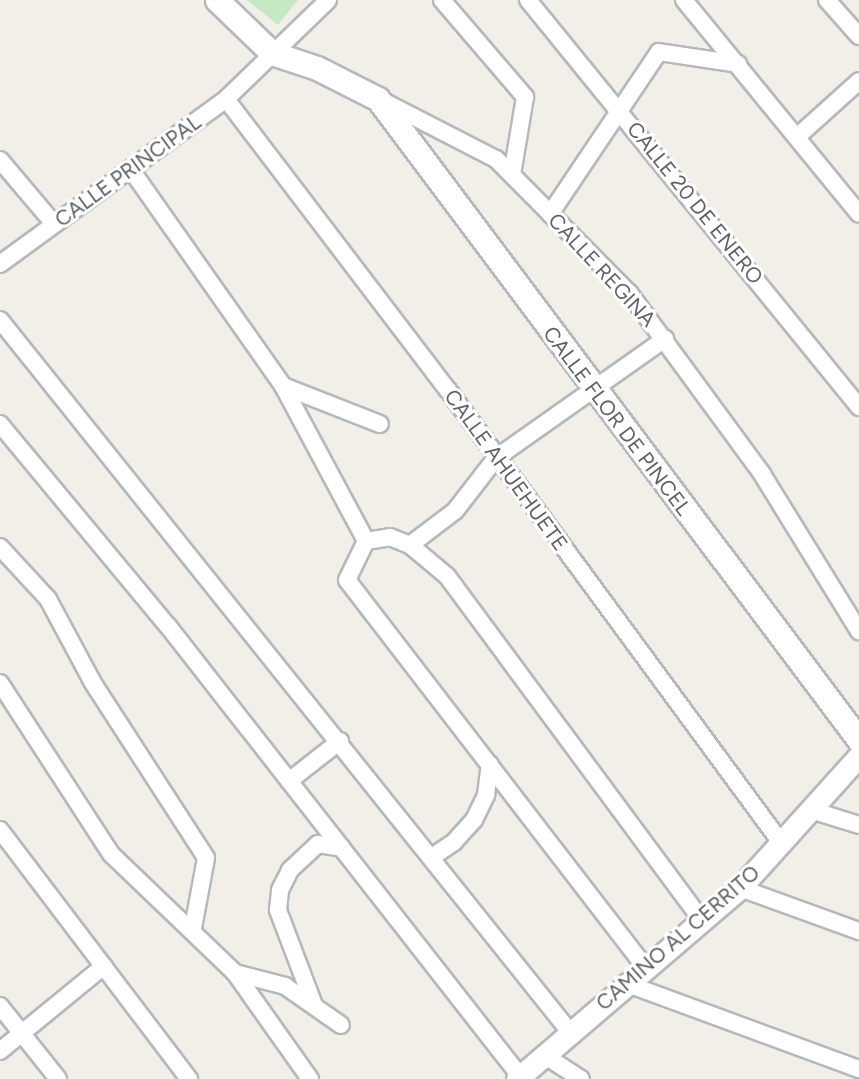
<!DOCTYPE html>
<html>
<head>
<meta charset="utf-8">
<style>
  body { margin:0 }
  #map { position:relative; width:859px; height:1079px; overflow:hidden; background:#f1efe8; font-family:Figtree,sans-serif }
  div>[style] { position:absolute }
  .green>* { inset:0; background:#c5e8c5 }
  .roads { filter:drop-shadow(2px 0 #b5b8bc) drop-shadow(-2px 0 #b5b8bc) drop-shadow(0 2px #b5b8bc) drop-shadow(0 -2px #b5b8bc) }
  .minor>* { height:16px; margin:-8px; padding:0 8px; transform-origin:8px; border-radius:8px; background:#fff }
  .tertiary>* { height:21px; margin:-10.5px; padding:0 10.5px; transform-origin:10.5px; border-radius:10.5px; background:#fff }
  .secondary>* { height:23px; margin:-11.5px; padding:0 11.5px; transform-origin:11.5px; border-radius:11.5px; background:#fff }
  span { translate:-50% -50%; white-space:nowrap; text-align:center; line-height:1.15; -webkit-text-stroke:6px #fff; paint-order:stroke }
  .street-label { font-size:21px; color:#5f6368 }
</style>
</head>
<body>
<div id="map">
  <div class="green">
    <div style="clip-path:polygon(247px 0,298px 0,278px 25px)"></div>
  </div>
  <div class="roads">
    <div class="minor">
      <div style="left:442px;top:0;width:128px;rotate:49.4deg"></div>
      <div style="left:525px;top:97px;width:79px;rotate:99.5deg"></div>
      <div style="left:528px;top:0;width:525px;rotate:50.88deg"></div>
      <div style="left:684px;top:0;width:276px;rotate:50.7deg"></div>
      <div style="left:827px;top:0;width:48px;rotate:48.4deg"></div>
      <div style="left:226px;top:99px;width:366px;rotate:52.7deg"></div>
      <div style="left:448px;top:390px;width:564px;rotate:53.66deg"></div>
      <div style="left:383px;top:101px;width:127px;rotate:27.2deg"></div>
      <div style="left:496px;top:159px;width:190px;rotate:45.2deg"></div>
      <div style="left:630px;top:294px;width:223px;rotate:53.7deg"></div>
      <div style="left:762px;top:474px;width:185px;rotate:58.3deg"></div>
      <div style="left:798px;top:136px;width:82px;rotate:-42deg"></div>
      <div style="left:0;top:160px;width:84px;rotate:49.8deg"></div>
      <div style="left:132px;top:171px;width:263px;rotate:54.9deg"></div>
      <div style="left:283px;top:386px;width:176px;rotate:61.8deg"></div>
      <div style="left:550px;top:214px;width:195px;rotate:-56.1deg"></div>
      <div style="left:659px;top:52px;width:80px;rotate:8.6deg"></div>
      <div style="left:0;top:264px;width:280px;rotate:-36.1deg"></div>
      <div style="left:226px;top:99px;width:142px;rotate:-44.1deg"></div>
      <div style="left:0;top:320px;width:912px;rotate:51.32deg"></div>
      <div style="left:283px;top:386px;width:104px;rotate:21.4deg"></div>
      <div style="left:0;top:424px;width:263px;rotate:50.3deg"></div>
      <div style="left:168px;top:626px;width:571px;rotate:51.97deg"></div>
      <div style="left:366px;top:541px;width:43px;rotate:116deg"></div>
      <div style="left:347px;top:580px;width:488px;rotate:52.4deg"></div>
      <div style="left:366px;top:541px;width:24px;rotate:-9deg"></div>
      <div style="left:390px;top:537px;width:22px;rotate:22deg"></div>
      <div style="left:410px;top:545px;width:48px;rotate:40deg"></div>
      <div style="left:447px;top:576px;width:428px;rotate:53.5deg"></div>
      <div style="left:410px;top:545px;width:56px;rotate:-37.1deg"></div>
      <div style="left:455px;top:511px;width:67px;rotate:-52.3deg"></div>
      <div style="left:496px;top:458px;width:207px;rotate:-35.2deg"></div>
      <div style="left:0;top:547px;width:71px;rotate:47.3deg"></div>
      <div style="left:48px;top:599px;width:95px;rotate:61.8deg"></div>
      <div style="left:93px;top:683px;width:208px;rotate:57.1deg"></div>
      <div style="left:206px;top:858px;width:71px;rotate:100.5deg"></div>
      <div style="left:0;top:683px;width:204px;rotate:57deg"></div>
      <div style="left:111px;top:854px;width:172px;rotate:43.8deg"></div>
      <div style="left:235px;top:973px;width:130px;rotate:54.7deg"></div>
      <div style="left:289px;top:781px;width:65px;rotate:-38.1deg"></div>
      <div style="left:811px;top:810px;width:50px;rotate:17.4deg"></div>
      <div style="left:0;top:830px;width:313px;rotate:52.8deg"></div>
      <div style="left:432px;top:857px;width:27px;rotate:-34deg"></div>
      <div style="left:454px;top:842px;width:30px;rotate:-48deg"></div>
      <div style="left:474px;top:820px;width:28px;rotate:-64deg"></div>
      <div style="left:486px;top:795px;width:31px;rotate:-83deg"></div>
      <div style="left:740px;top:888px;width:127px;rotate:19.9deg"></div>
      <div style="left:235px;top:973px;width:52px;rotate:14.6deg"></div>
      <div style="left:285px;top:986px;width:68px;rotate:34.9deg"></div>
      <div style="left:625px;top:983px;width:249px;rotate:20.2deg"></div>
      <div style="left:314px;top:1005px;width:102px;rotate:-110.8deg"></div>
      <div style="left:278px;top:910px;width:20px;rotate:-84deg"></div>
      <div style="left:280px;top:890px;width:22px;rotate:-63deg"></div>
      <div style="left:290px;top:870px;width:38px;rotate:-43deg"></div>
      <div style="left:318px;top:844px;width:24px;rotate:9deg"></div>
      <div style="left:0;top:1006px;width:93px;rotate:51.5deg"></div>
      <div style="left:0;top:1051px;width:134px;rotate:-39.3deg"></div>
      <div style="left:544px;top:1055px;width:44px;rotate:33deg"></div>
    </div>
    <div class="tertiary">
      <div style="left:517px;top:1079px;width:294px;rotate:-40.6deg"></div>
      <div style="left:740px;top:888px;width:178px;rotate:-48deg"></div>
    </div>
    <div class="secondary">
      <div style="left:217px;top:0;width:76px;rotate:43.9deg"></div>
      <div style="left:272px;top:53px;width:47px;rotate:18.4deg"></div>
      <div style="left:317px;top:68px;width:68px;rotate:26.9deg"></div>
      <div style="left:378px;top:99px;width:801px;rotate:53.12deg"></div>
    </div>
  </div>
  <div class="street-label">
    <span style="left:128px;top:171px;rotate:-36deg">CALLE PRINCIPAL</span>
    <span style="left:695px;top:203px;rotate:51deg">CALLE 20 DE ENERO</span>
    <span style="left:602px;top:270px;rotate:47deg">CALLE REGINA</span>
    <span style="left:617px;top:421px;rotate:53deg">CALLE FLOR DE PINCEL</span>
    <span style="left:506px;top:470px;rotate:54deg">CALLE AHUEHUETE</span>
    <span style="left:678px;top:938px;rotate:-41deg">CAMINO AL CERRITO</span>
  </div>
</div>
</body>
</html>
